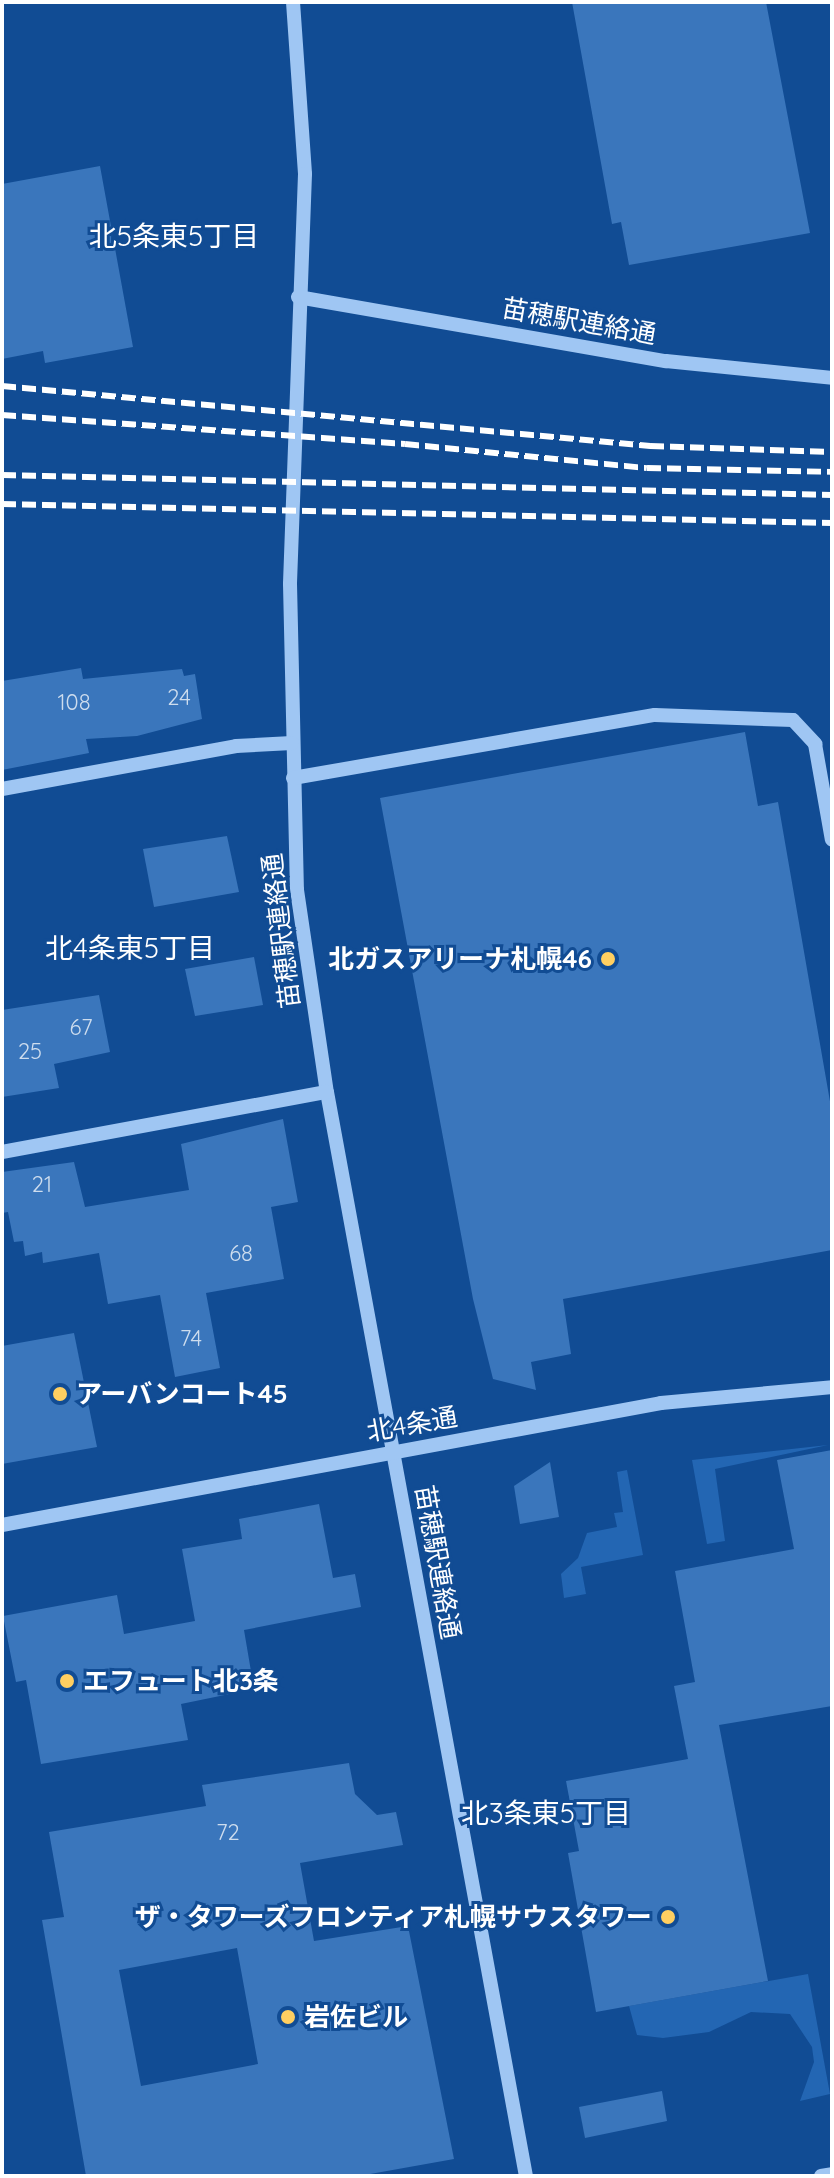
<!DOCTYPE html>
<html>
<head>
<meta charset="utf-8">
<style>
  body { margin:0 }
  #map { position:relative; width:834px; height:2178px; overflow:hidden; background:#114c94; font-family:Quicksand,"Noto Sans JP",sans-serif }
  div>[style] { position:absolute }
  .green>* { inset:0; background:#2366b3 }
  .building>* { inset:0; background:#3a76bc }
  .minor>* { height:14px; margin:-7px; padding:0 7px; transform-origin:7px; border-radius:7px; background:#9fc6f3 }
  .rail>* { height:6px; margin-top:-3px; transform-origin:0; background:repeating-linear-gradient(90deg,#fff 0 14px,transparent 0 20px) }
  .dots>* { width:22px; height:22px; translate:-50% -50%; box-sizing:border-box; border:4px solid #114c94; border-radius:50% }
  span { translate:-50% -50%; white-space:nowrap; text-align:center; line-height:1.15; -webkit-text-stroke:6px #114c94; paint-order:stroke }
  .number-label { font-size:22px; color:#ceddee }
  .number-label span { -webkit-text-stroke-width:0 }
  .street-label { font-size:26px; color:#fff }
  .poi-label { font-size:26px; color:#fff; font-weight:700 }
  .right { translate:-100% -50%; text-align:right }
  .left { translate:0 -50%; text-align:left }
  .neighbourhood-label { font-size:28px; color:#fff }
  .frame { position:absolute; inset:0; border:4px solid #fff; pointer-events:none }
</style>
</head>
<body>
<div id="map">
  <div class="green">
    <div style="clip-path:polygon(828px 1445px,715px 1469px,725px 1541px,707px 1544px,692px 1460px)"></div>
    <div style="clip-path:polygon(627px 1470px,643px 1555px,581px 1567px,586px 1594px,564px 1598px,561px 1574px,578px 1558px,587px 1533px,617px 1527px,614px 1513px,623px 1512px,617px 1472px)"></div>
    <div style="clip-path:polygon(808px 1974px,830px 2094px,800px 2101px,814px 2062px,812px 2047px,790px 2014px,751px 2012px,709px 2032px,663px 2038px,637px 2035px,629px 2006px)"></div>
  </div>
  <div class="building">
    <div style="clip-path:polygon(572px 2px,766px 2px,810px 233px,629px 265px,621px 222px,612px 224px)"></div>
    <div style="clip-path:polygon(100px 166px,133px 347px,45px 363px,43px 351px,2px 359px,2px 184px)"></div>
    <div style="clip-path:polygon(81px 668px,83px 679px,182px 669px,184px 676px,195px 674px,202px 719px,137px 736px,86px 739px,89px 753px,2px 770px,2px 681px)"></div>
    <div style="clip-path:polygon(745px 732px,758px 806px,778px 802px,832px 1113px,832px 1250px,563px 1299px,571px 1354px,531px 1362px,536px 1390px,493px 1379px,473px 1299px,380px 798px)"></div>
    <div style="clip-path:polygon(227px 836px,239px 892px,154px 907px,143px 849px)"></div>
    <div style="clip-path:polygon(254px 957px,263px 1005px,195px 1016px,185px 969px)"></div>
    <div style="clip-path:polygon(99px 995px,110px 1052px,54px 1064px,59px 1088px,2px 1097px,2px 1010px)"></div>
    <div style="clip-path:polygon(283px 1119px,298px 1202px,271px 1207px,284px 1279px,206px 1293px,220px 1368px,175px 1377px,160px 1295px,108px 1304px,99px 1253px,43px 1263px,42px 1252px,25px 1256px,23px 1241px,14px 1242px,8px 1212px,2px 1213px,2px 1172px,74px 1162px,85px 1207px,189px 1190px,181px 1144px)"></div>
    <div style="clip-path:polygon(74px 1333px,97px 1447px,2px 1464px,2px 1346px)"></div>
    <div style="clip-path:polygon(832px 1450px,832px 1706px,719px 1725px,768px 1981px,596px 2012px,568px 1853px,579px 1851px,566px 1781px,688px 1759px,674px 1686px,695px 1682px,675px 1571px,794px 1549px,777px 1460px)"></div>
    <div style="clip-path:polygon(550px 1462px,559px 1517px,520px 1524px,514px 1486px)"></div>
    <div style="clip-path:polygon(319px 1504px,333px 1578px,355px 1574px,361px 1607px,244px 1630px,254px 1689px,181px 1704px,188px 1740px,41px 1764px,26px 1680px,16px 1682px,3px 1616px,117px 1595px,124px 1634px,195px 1621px,182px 1549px,242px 1539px,239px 1519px)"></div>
    <div style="clip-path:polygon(evenodd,349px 1763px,355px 1794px,377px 1815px,396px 1812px,403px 1845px,300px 1863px,314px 1941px,408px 1926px,454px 2159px,359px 2176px,86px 2176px,42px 1920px,64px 1917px,49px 1832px,206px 1806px,202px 1785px,349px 1763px,237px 1948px,258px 2064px,141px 2086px,119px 1970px,237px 1948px)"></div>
    <div style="clip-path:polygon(662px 2091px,667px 2121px,585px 2138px,579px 2107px)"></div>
  </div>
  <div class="minor">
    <div style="left:293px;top:2px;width:172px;rotate:86deg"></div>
    <div style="left:305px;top:174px;width:410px;rotate:92.1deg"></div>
    <div style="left:290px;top:584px;width:306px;rotate:88.7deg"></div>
    <div style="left:297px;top:890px;width:204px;rotate:81.6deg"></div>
    <div style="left:327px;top:1092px;width:1102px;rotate:79.6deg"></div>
    <div style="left:298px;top:297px;width:374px;rotate:9.9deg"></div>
    <div style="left:666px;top:361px;width:167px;rotate:5.8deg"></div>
    <div style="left:293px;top:778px;width:367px;rotate:-9.9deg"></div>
    <div style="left:655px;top:715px;width:138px;rotate:2.1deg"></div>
    <div style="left:793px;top:720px;width:33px;rotate:47deg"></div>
    <div style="left:815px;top:744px;width:97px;rotate:80deg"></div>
    <div style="left:2px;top:789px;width:238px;rotate:-10.4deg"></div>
    <div style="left:236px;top:746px;width:56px;rotate:-3.1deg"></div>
    <div style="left:2px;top:1152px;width:330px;rotate:-10.5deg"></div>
    <div style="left:2px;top:1525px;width:670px;rotate:-10.49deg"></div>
    <div style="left:661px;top:1403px;width:172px;rotate:-5.3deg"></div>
    <div style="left:821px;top:2176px;width:11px;rotate:-10deg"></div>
  </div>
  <div class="rail">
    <div style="left:2px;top:386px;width:651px;rotate:5.29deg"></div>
    <div style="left:650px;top:446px;width:182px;rotate:1.9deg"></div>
    <div style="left:2px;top:415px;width:404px;rotate:4.1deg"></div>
    <div style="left:405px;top:444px;width:243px;rotate:5.7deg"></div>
    <div style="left:647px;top:468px;width:185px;rotate:1.2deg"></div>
    <div style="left:2px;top:475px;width:830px;rotate:1.38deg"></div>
    <div style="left:2px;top:504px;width:830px;rotate:1.31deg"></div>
  </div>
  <div class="dots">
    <div style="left:608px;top:959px;background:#ffcf61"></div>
    <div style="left:60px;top:1394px;background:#ffcf61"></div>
    <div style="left:67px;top:1681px;background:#ffcf61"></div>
    <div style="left:668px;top:1917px;background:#ffcf61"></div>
    <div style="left:288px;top:2017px;background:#ffcf61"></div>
  </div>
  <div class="number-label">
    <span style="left:179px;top:698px">24</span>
    <span style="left:74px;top:703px">108</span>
    <span style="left:81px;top:1028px">67</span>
    <span style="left:30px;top:1052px">25</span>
    <span style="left:42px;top:1185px">21</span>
    <span style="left:241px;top:1254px">68</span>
    <span style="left:191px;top:1339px">74</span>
    <span style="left:228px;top:1833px">72</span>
  </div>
  <div class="street-label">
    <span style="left:579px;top:321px;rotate:10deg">苗穂駅連絡通</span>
    <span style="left:281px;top:931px;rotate:-97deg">苗穂駅連絡通</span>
    <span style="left:412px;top:1424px;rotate:-10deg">北4条通</span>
    <span style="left:438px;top:1562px;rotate:80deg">苗穂駅連絡通</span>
  </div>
  <div class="poi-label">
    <span class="right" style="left:592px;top:959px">北ガスアリーナ札幌46</span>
    <span class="left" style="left:76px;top:1394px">アーバンコート45</span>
    <span class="left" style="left:83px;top:1681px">エフュート北3条</span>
    <span class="right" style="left:652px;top:1917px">ザ・タワーズフロンティア札幌サウスタワー</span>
    <span class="left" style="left:304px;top:2017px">岩佐ビル</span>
  </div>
  <div class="neighbourhood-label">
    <span style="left:174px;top:236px">北5条東5丁目</span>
    <span style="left:130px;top:948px">北4条東5丁目</span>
    <span style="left:546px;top:1813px">北3条東5丁目</span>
  </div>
  <div class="frame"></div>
</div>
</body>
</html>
